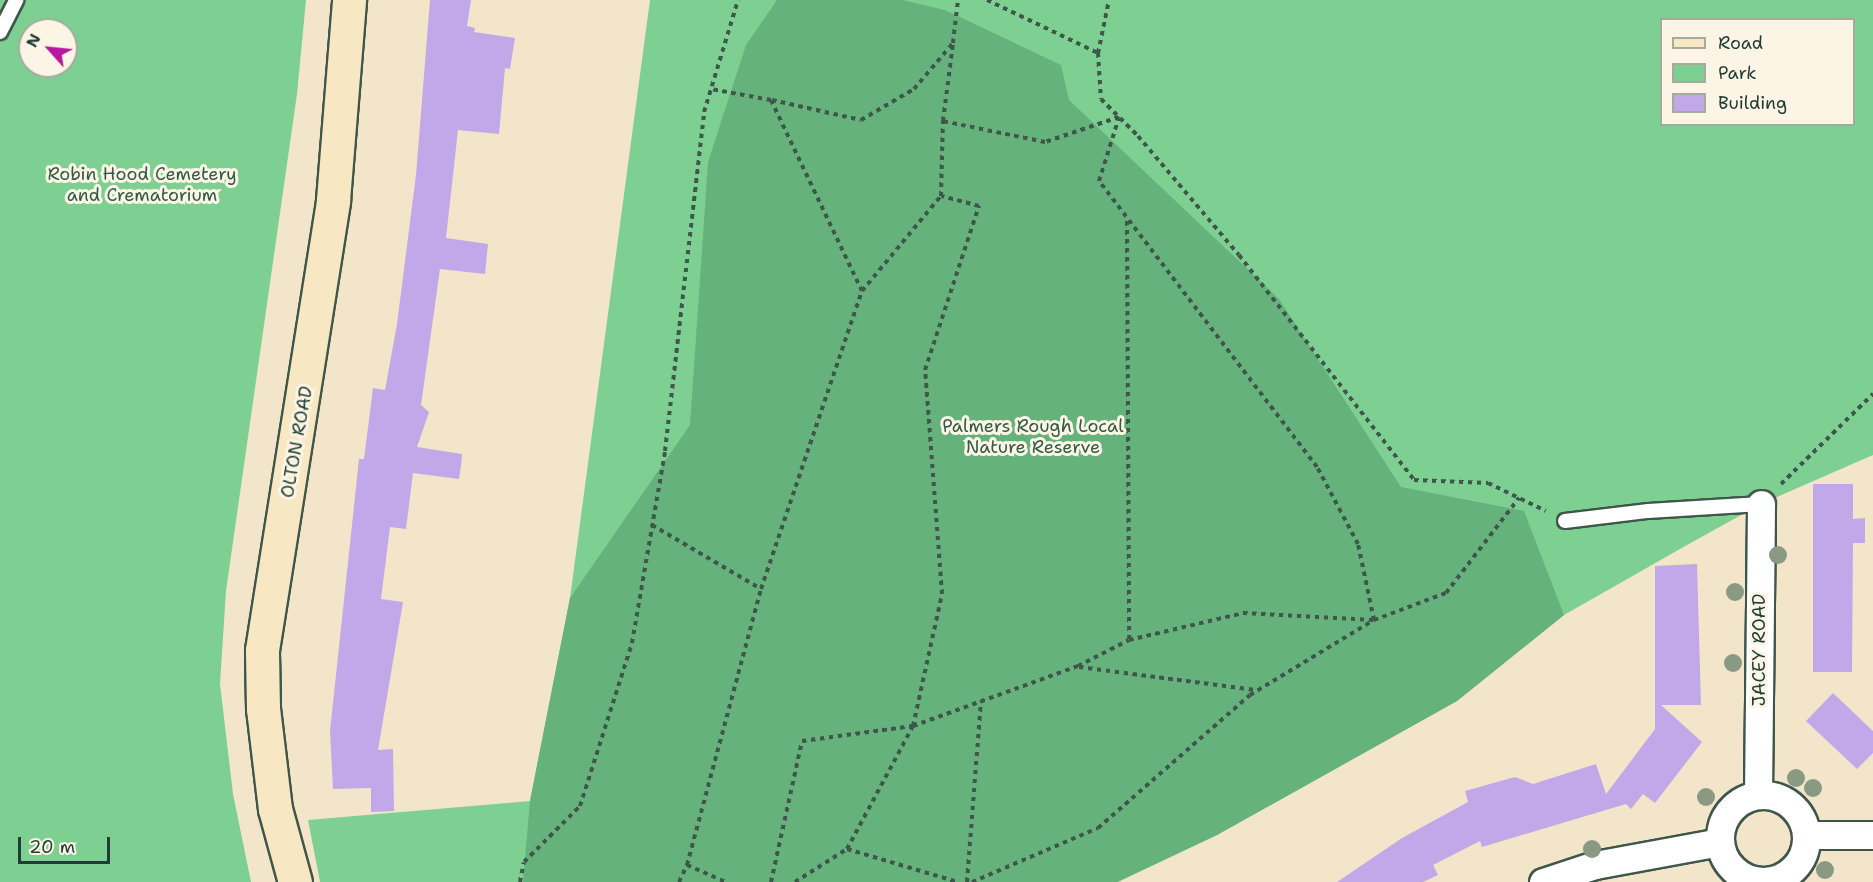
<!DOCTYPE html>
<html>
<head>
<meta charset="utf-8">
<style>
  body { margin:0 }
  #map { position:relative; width:1873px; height:882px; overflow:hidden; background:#f3e5c9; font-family:"Shantell Sans",sans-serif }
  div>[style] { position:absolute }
  .green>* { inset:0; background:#7dd092 }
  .forest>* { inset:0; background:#66b27c }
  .building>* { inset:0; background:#c2a8e9 }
  .path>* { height:4px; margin-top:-2px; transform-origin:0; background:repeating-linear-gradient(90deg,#3f564a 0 4.5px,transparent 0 9px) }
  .roads { filter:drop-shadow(2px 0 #3f564a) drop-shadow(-2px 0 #3f564a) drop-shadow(0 2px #3f564a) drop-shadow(0 -2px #3f564a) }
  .lane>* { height:14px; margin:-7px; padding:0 7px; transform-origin:7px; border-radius:7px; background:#fff }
  .street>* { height:27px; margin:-13.5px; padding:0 13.5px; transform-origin:13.5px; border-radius:13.5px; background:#fff }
  .street>.ring { margin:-13.5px; padding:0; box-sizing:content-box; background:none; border:27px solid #fff; border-radius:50% }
  .secondary>* { height:33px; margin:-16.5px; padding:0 16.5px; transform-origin:16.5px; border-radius:16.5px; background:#f7e8c3 }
  .trees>* { width:18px; height:18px; margin:-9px; border-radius:50%; background:#899982 }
  span { translate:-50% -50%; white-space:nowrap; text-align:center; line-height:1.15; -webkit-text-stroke:6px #fcf5e5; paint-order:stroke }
  .park-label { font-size:18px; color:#325a47 }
  .street-label { font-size:18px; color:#1f3d34 }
  .legend { position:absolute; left:1660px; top:18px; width:195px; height:108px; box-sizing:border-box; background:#fcf5e5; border:2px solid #a4ab9e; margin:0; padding:8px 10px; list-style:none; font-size:18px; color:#1f3d34 }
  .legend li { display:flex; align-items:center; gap:12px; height:30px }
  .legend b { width:30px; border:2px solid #a4ab9e }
  .north { position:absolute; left:18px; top:18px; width:60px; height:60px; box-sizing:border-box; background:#fcf5e5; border:2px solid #a4ab9e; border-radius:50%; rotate:297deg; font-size:16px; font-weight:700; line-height:24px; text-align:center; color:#1f3d34 }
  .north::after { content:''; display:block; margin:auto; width:21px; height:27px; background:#b5179e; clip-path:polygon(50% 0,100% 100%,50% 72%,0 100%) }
  .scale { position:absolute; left:18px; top:837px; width:92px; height:27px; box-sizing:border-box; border:3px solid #1f3d34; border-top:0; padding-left:8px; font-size:18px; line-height:21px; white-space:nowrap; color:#1f3d34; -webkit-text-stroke:4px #fcf5e5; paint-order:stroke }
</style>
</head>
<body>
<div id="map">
  <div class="green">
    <div style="clip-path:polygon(evenodd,0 0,306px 0,297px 94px,226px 591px,220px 684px,233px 794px,251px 882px,0 882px,0 0,30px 30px,66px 30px,66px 66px,30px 66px,30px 30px)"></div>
    <div style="clip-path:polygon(evenodd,650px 0,1873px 0,1873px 455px,1761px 504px,1687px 545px,1564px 615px,1457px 701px,1217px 835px,1118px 882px,320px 882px,308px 820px,530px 801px,570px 598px,650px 0,1662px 20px,1854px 20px,1854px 124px,1662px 124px,1662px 20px)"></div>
  </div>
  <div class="forest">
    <div style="clip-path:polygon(777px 0,902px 0,945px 10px,1061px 65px,1069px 100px,1279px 299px,1401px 487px,1524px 511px,1564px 615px,1457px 701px,1217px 835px,1117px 882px,523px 882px,530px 801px,570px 598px,690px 425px,708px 162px,746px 45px)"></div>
  </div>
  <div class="building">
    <div style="clip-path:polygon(430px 0,471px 0,467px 26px,475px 28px,474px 32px,515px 38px,510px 69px,505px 68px,499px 134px,458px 130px,446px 238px,488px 244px,485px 274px,440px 269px,421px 405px,429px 412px,417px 447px,462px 454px,461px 466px,459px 479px,413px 473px,406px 529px,390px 527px,381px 599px,403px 602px,378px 750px,393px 749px,394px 811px,371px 812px,371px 788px,333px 789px,330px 731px,359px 459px,364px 459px,373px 388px,385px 390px,397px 324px,416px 175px)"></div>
    <div style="clip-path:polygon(1813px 484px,1853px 484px,1853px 519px,1865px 518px,1865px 543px,1853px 543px,1852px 672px,1813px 672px)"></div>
    <div style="clip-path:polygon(1697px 564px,1701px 705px,1661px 705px,1702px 742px,1655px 803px,1643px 794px,1631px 809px,1626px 804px,1482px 847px,1480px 841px,1433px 865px,1438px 875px,1423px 882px,1337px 882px,1402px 838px,1468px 802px,1465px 791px,1515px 777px,1533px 784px,1596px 764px,1606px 794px,1655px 729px,1655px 566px)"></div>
    <div style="clip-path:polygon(1833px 693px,1873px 731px,1873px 753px,1857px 769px,1806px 721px)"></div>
  </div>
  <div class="path">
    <div style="left:987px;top:0;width:123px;rotate:25.5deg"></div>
    <div style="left:1098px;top:53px;width:46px;rotate:86.3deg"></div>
    <div style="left:1101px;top:99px;width:52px;rotate:45deg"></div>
    <div style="left:1138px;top:136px;width:156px;rotate:49.7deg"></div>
    <div style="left:1239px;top:255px;width:285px;rotate:52.1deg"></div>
    <div style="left:1414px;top:480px;width:74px;rotate:2.3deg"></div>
    <div style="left:1488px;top:483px;width:64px;rotate:25.8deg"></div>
    <div style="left:1098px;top:53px;width:54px;rotate:-78.3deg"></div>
    <div style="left:772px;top:100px;width:91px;rotate:12.7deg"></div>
    <div style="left:861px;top:120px;width:61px;rotate:-30.3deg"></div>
    <div style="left:914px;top:89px;width:60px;rotate:-49.7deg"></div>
    <div style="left:953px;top:43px;width:43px;rotate:-83.4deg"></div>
    <div style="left:1127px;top:221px;width:419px;rotate:89.7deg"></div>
    <div style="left:862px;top:291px;width:124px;rotate:-50.3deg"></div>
    <div style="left:941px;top:196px;width:75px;rotate:-88.5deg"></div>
    <div style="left:943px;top:121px;width:79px;rotate:-82.7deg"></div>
    <div style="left:1781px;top:484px;width:129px;rotate:-44.4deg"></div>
    <div style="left:652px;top:525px;width:126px;rotate:30.4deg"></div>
    <div style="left:1079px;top:667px;width:178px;rotate:7.4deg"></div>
    <div style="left:847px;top:849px;width:116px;rotate:16.6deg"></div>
    <div style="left:687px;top:865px;width:43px;rotate:23.6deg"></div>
    <div style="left:520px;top:882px;width:20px;rotate:-79deg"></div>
    <div style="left:524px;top:862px;width:79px;rotate:-45deg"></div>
    <div style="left:580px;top:806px;width:171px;rotate:-72.3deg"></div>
    <div style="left:632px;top:643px;width:195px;rotate:-80.2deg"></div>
    <div style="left:665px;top:451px;width:341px;rotate:-83.4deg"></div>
    <div style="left:704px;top:112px;width:117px;rotate:-73.1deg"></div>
    <div style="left:679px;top:882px;width:19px;rotate:-65deg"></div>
    <div style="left:687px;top:865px;width:286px;rotate:-75deg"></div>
    <div style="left:761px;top:589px;width:315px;rotate:-71.3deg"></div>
    <div style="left:862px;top:291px;width:212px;rotate:-115.5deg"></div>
    <div style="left:771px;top:100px;width:61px;rotate:-169.6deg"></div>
    <div style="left:771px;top:882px;width:144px;rotate:-77.6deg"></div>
    <div style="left:802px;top:741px;width:112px;rotate:-7.7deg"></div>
    <div style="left:913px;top:726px;width:176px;rotate:-20deg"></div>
    <div style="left:1078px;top:666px;width:57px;rotate:-27deg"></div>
    <div style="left:1129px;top:640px;width:117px;rotate:-13.3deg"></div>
    <div style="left:1243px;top:613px;width:131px;rotate:3.1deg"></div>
    <div style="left:1374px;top:620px;width:78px;rotate:-101.9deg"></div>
    <div style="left:1358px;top:544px;width:87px;rotate:-118deg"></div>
    <div style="left:1317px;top:467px;width:360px;rotate:-127.3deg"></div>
    <div style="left:1099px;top:181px;width:67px;rotate:-72.6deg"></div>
    <div style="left:1119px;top:117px;width:78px;rotate:161.3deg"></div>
    <div style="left:1045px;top:142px;width:104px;rotate:-168.4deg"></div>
    <div style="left:795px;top:882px;width:62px;rotate:-32.4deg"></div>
    <div style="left:847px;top:849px;width:140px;rotate:-61.8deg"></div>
    <div style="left:913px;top:726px;width:135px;rotate:-77.6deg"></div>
    <div style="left:942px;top:594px;width:225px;rotate:-94.3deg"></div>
    <div style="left:925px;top:370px;width:173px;rotate:-71.8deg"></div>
    <div style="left:979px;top:206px;width:39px;rotate:-165deg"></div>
    <div style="left:967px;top:882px;width:181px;rotate:-85.6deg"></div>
    <div style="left:972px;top:882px;width:137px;rotate:-23.2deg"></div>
    <div style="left:1098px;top:828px;width:202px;rotate:-41.2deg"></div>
    <div style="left:1250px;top:695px;width:145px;rotate:-31.2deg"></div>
    <div style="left:1374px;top:620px;width:77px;rotate:-20.6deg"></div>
    <div style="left:1446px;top:593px;width:120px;rotate:-52.5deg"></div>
  </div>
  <div class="roads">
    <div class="lane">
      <div style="left:0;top:32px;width:36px;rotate:-63deg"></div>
      <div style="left:1565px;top:521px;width:84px;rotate:-6.9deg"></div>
      <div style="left:1648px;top:511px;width:113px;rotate:-3.5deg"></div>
    </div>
    <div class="street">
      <div style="left:1758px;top:795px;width:291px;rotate:-89.4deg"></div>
      <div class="ring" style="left:1720px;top:795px;width:59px;height:59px"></div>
      <div style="left:1806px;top:835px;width:67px"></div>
      <div style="left:1543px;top:882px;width:55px;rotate:-18.1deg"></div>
      <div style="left:1595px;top:865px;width:127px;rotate:-10.4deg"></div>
    </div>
    <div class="secondary">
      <div style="left:295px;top:882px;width:76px;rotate:-105.3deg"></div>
      <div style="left:275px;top:809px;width:101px;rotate:-96.8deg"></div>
      <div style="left:263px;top:709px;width:59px;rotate:-91deg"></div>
      <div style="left:262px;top:650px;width:456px;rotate:-81deg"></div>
      <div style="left:333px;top:200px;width:201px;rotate:-85.4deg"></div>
    </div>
  </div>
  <div class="trees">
    <div style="left:1778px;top:555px"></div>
    <div style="left:1735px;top:592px"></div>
    <div style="left:1733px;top:663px"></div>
    <div style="left:1796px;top:778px"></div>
    <div style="left:1813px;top:788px"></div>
    <div style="left:1706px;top:797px"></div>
    <div style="left:1592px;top:849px"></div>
    <div style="left:1825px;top:870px"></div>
  </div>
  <div class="park-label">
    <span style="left:142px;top:185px">Robin Hood Cemetery<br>and Crematorium</span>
    <span style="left:1033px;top:437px">Palmers Rough Local<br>Nature Reserve</span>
  </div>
  <div class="street-label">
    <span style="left:297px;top:442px;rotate:-80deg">OLTON ROAD</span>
    <span style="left:1759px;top:650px;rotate:-90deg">JACEY ROAD</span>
  </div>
  <ul class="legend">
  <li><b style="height:8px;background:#f7e8c3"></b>Road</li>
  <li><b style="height:16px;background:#7dd092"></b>Park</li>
  <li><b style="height:16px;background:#c2a8e9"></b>Building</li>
  </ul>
  <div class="north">N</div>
  <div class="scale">20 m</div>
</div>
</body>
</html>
